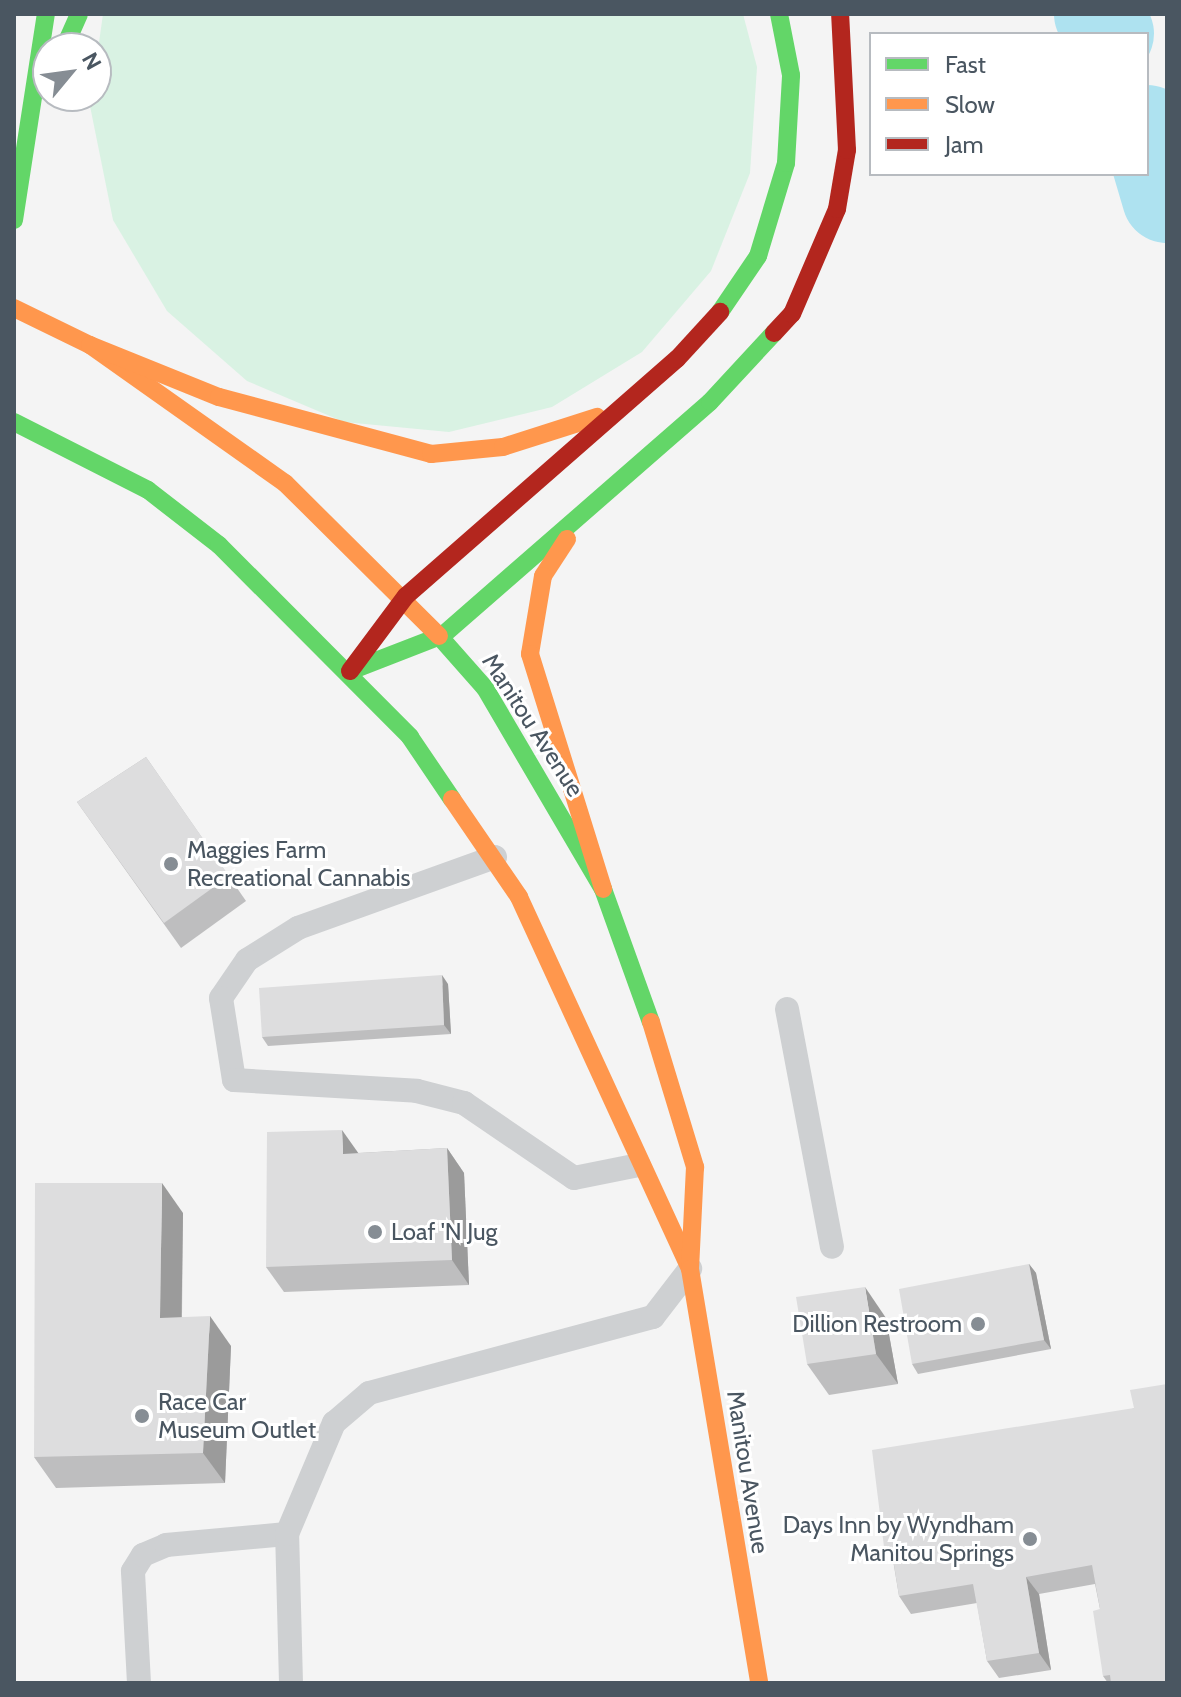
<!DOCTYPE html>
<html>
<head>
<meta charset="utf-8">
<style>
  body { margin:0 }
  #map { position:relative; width:1181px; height:1697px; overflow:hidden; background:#f4f4f4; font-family:Cabin,sans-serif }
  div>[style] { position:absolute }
  .green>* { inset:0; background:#d9f2e3 }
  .river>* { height:90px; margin:-45px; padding:0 45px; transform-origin:45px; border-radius:45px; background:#aee2f0 }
  .lane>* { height:24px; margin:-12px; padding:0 12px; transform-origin:12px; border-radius:12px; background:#ced0d2 }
  .fast>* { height:18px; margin:-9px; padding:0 9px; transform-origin:9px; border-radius:9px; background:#63d668 }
  .slow>* { height:18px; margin:-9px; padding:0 9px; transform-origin:9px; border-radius:9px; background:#ff974d }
  .jam>* { height:18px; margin:-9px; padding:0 9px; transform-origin:9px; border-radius:9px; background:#b3261e }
  .wall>* { inset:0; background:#bebebf }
  .shaded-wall>* { inset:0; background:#9b9b9b }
  .building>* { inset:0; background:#ddddde }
  .dots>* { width:22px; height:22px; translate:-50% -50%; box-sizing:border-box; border:4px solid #fff; border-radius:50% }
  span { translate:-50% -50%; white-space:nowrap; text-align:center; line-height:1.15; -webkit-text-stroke:6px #fff; paint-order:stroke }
  .street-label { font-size:24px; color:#4a5661 }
  .poi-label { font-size:24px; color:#4a5661 }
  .left { translate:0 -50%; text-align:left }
  .right { translate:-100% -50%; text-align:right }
  .frame { position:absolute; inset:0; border:16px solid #4a5661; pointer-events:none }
  .legend { position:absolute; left:869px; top:32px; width:280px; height:144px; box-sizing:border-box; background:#fff; border:2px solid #b7bbc0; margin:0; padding:10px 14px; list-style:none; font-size:24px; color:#4a5661 }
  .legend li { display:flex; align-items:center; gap:16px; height:40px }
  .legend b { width:40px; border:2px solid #b7bbc0 }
  .north { position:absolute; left:32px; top:32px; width:80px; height:80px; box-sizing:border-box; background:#fff; border:2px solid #b7bbc0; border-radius:50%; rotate:61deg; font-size:22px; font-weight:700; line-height:32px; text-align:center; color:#4a5661 }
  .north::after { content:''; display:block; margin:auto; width:28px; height:36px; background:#868d94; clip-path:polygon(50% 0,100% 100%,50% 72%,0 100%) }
</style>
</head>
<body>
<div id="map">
  <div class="green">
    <div style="clip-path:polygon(103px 14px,743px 14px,757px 67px,750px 173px,711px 271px,642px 352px,552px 407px,449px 432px,344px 422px,247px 381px,167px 311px,113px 220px,90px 106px)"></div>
  </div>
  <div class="river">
    <div style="left:1099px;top:14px;width:22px;rotate:63deg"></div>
    <div style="left:1147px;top:130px;width:71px;rotate:73.6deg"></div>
  </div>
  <div class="lane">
    <div style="left:495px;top:857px;width:209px;rotate:160.2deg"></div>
    <div style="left:298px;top:928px;width:60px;rotate:147.9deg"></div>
    <div style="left:247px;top:960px;width:46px;rotate:124.4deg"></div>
    <div style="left:221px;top:998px;width:83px;rotate:81deg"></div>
    <div style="left:234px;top:1080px;width:183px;rotate:3.4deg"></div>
    <div style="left:417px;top:1091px;width:49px;rotate:14.3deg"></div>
    <div style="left:464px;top:1103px;width:133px;rotate:34.3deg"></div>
    <div style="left:574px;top:1178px;width:66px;rotate:-11.3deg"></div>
    <div style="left:787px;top:1009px;width:242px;rotate:79.3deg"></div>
    <div style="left:139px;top:1683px;width:112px;rotate:-93.1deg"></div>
    <div style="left:133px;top:1571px;width:19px;rotate:-58deg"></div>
    <div style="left:143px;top:1555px;width:25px;rotate:-23deg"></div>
    <div style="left:166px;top:1545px;width:121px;rotate:-5.2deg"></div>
    <div style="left:291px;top:1683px;width:149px;rotate:-91.5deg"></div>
    <div style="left:287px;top:1534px;width:121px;rotate:-67.1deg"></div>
    <div style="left:334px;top:1423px;width:46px;rotate:-40.6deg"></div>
    <div style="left:369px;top:1393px;width:294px;rotate:-15deg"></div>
    <div style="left:653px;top:1317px;width:61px;rotate:-52.4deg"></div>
  </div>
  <div class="fast">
    <div style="left:64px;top:48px;width:37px;rotate:-66deg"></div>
    <div style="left:14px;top:220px;width:208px;rotate:-81.2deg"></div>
    <div style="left:720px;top:312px;width:68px;rotate:-55.8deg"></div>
    <div style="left:758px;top:256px;width:97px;rotate:-73.2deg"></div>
    <div style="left:786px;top:163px;width:88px;rotate:-86.7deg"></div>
    <div style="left:791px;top:75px;width:62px;rotate:-101.1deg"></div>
    <div style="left:14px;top:422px;width:150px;rotate:26.9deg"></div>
    <div style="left:148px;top:490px;width:90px;rotate:37.8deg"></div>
    <div style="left:219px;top:545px;width:271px;rotate:45.1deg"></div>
    <div style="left:410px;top:737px;width:75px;rotate:55.9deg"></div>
    <div style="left:439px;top:636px;width:69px;rotate:48.5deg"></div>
    <div style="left:485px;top:688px;width:233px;rotate:59.6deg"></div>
    <div style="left:603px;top:889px;width:141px;rotate:70.2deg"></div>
    <div style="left:350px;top:671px;width:100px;rotate:-21.2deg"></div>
    <div style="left:443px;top:635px;width:354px;rotate:-41.1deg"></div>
    <div style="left:710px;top:402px;width:94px;rotate:-47.2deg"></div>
  </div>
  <div class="slow">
    <div style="left:14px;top:308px;width:85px;rotate:26deg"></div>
    <div style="left:90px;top:345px;width:239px;rotate:35.3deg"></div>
    <div style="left:285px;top:483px;width:217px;rotate:44.8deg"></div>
    <div style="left:90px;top:345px;width:139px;rotate:22deg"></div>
    <div style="left:219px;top:397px;width:220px;rotate:15deg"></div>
    <div style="left:431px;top:454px;width:72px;rotate:-5.6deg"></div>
    <div style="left:503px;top:447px;width:99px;rotate:-17.7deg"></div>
    <div style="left:567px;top:539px;width:44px;rotate:123deg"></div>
    <div style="left:543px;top:576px;width:79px;rotate:99.5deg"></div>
    <div style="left:530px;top:654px;width:246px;rotate:72.7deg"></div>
    <div style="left:452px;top:799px;width:119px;rotate:55.6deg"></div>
    <div style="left:519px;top:897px;width:407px;rotate:65.3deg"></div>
    <div style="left:651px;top:1022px;width:152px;rotate:73.1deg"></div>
    <div style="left:695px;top:1167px;width:102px;rotate:92.8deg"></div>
    <div style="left:690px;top:1269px;width:420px;rotate:80.5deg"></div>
  </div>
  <div class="jam">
    <div style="left:774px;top:333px;width:26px;rotate:-47deg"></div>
    <div style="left:792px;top:314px;width:114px;rotate:-66.8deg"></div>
    <div style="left:837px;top:209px;width:60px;rotate:-80.4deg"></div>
    <div style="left:847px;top:150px;width:136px;rotate:-92.9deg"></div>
    <div style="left:350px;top:671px;width:94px;rotate:-53.3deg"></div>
    <div style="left:406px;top:596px;width:360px;rotate:-41.2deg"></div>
    <div style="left:677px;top:359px;width:64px;rotate:-47.5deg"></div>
  </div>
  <div class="wall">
    <div style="clip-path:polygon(146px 757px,246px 901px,181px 948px,77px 802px)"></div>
    <div style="clip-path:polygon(448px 984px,451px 1034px,268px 1046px,262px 1037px)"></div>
    <div style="clip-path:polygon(447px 1148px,464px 1173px,469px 1285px,284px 1292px,266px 1267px,358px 1153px)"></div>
    <div style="clip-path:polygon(183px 1213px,182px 1317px,231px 1346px,225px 1483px,56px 1488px,34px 1457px)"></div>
    <div style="clip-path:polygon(1029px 1264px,1036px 1273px,1051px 1349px,918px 1374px,912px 1364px)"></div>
    <div style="clip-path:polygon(886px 1318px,898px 1384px,829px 1395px,807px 1364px)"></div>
    <div style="clip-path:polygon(1167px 1384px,1167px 1683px,1108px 1683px,1103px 1676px,1100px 1609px,1095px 1584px,1039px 1594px,1051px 1670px,999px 1678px,987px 1661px,977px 1603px,911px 1614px,899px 1596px,893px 1560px,884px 1547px,1134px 1408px)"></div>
  </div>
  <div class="shaded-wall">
    <div style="clip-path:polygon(442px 975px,448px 984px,451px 1034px,444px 1025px)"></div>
    <div style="clip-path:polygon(342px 1130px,359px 1154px,343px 1154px)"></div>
    <div style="clip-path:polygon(447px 1148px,464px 1173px,469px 1285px,452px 1260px)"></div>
    <div style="clip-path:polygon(162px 1183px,183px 1213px,181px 1349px,160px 1318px)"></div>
    <div style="clip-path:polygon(1029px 1264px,1036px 1273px,1051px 1349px,1044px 1340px)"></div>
    <div style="clip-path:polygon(865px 1287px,886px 1318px,898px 1384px,876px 1354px)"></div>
    <div style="clip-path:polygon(210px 1316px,231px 1346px,225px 1483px,203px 1453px)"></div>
    <div style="clip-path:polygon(1026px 1577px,1039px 1594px,1051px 1670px,1039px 1653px)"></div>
  </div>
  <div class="building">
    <div style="clip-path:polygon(146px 757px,229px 876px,164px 923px,77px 802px)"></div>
    <div style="clip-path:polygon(442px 975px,444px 1025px,262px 1037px,259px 988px)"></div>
    <div style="clip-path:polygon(342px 1130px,343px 1154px,447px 1148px,452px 1260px,266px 1267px,267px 1132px)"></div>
    <div style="clip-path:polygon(35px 1183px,162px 1183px,160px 1318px,210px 1316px,203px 1453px,34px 1457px)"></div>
    <div style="clip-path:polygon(1029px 1264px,1044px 1340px,912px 1364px,899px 1289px)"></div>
    <div style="clip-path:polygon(865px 1287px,876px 1354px,807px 1364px,796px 1297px)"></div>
    <div style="clip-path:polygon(1167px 1384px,1167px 1683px,1111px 1683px,1110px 1675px,1103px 1676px,1093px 1611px,1100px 1609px,1092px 1565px,1026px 1577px,1039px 1653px,987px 1661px,973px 1584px,899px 1596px,891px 1546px,884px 1547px,872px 1450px,1134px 1408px,1130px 1390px)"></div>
  </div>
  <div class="dots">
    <div style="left:171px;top:864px;background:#868d94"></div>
    <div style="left:375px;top:1232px;background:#868d94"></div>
    <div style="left:978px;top:1324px;background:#868d94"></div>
    <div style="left:142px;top:1416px;background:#868d94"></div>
    <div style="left:1030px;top:1539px;background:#868d94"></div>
  </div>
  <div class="street-label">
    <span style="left:533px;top:725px;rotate:57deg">Manitou Avenue</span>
    <span style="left:748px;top:1472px;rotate:81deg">Manitou Avenue</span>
  </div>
  <div class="poi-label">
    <span class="left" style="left:187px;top:864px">Maggies Farm<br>Recreational Cannabis</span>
    <span class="left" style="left:391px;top:1232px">Loaf 'N Jug</span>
    <span class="right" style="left:962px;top:1324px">Dillion Restroom</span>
    <span class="left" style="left:158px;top:1416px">Race Car<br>Museum Outlet</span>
    <span class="right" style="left:1014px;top:1539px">Days Inn by Wyndham<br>Manitou Springs</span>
  </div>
  <div class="frame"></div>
  <ul class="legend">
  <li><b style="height:10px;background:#63d668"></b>Fast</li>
  <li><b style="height:10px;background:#ff974d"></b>Slow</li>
  <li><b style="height:10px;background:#b3261e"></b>Jam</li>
  </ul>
  <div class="north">N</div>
</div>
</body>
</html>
